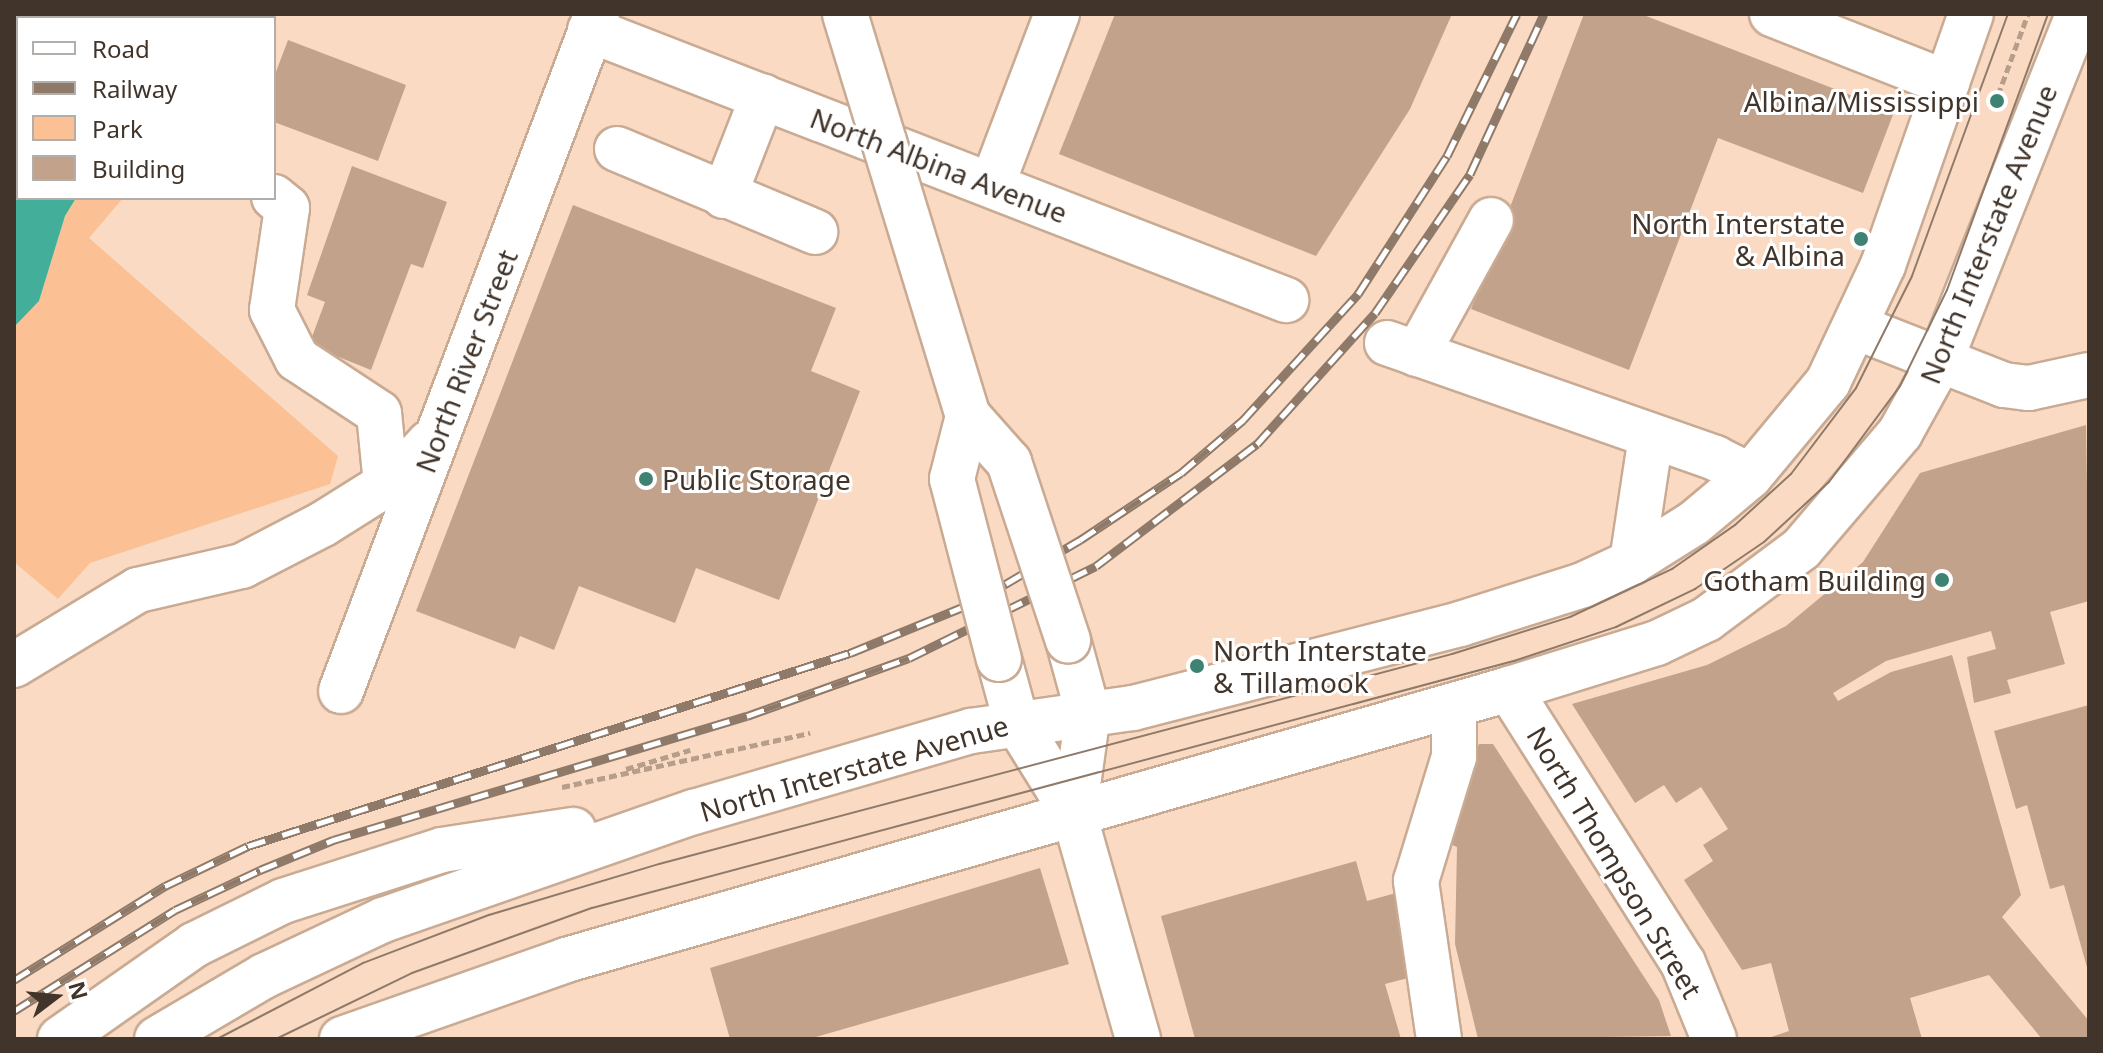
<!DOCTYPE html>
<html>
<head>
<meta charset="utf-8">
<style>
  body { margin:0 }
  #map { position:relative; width:2103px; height:1053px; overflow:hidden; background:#fadac2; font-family:"Noto Sans",sans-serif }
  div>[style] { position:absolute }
  .green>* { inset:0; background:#fbc094 }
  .water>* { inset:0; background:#43ae9a }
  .building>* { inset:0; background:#c2a28b }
  .path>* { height:5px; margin-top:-2.5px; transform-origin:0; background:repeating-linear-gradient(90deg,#b79e8b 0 8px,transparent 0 12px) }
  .roads { filter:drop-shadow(2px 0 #c9aa93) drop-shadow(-2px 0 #c9aa93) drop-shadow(0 2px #c9aa93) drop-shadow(0 -2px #c9aa93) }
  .minor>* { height:44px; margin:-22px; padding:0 22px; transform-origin:22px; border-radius:22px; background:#fff }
  .tram>* { height:2px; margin:-1px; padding:0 1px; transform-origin:1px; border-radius:1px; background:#8f7a6a }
  .rail>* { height:9px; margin-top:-4.5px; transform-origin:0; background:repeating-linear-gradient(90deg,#fff 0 18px,#8f7a6a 0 36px); box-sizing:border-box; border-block:2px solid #8f7a6a }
  .bridges { filter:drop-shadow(2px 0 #c9aa93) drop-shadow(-2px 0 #c9aa93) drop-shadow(0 2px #c9aa93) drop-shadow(0 -2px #c9aa93) }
  .minor-bridge>* { height:44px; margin:-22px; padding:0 22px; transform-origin:22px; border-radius:22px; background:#fff }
  .dots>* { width:22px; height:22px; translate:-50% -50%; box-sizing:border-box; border:4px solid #fff; border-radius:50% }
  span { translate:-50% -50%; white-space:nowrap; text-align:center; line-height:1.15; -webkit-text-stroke:6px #fff; paint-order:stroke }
  .poi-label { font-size:28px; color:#41342a }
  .right { translate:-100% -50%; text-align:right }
  .left { translate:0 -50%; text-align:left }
  .street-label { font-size:28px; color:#41342a }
  .frame { position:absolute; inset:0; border:16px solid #41342a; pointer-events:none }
  .legend { position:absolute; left:16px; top:16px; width:260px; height:184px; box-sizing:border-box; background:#fff; border:2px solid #b3aeaa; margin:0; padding:10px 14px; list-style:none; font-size:24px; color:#41342a }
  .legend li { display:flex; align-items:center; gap:16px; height:40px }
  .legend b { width:40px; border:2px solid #b3aeaa }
  .north { position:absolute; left:16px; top:957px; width:80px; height:80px; -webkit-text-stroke:6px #fff; paint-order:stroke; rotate:74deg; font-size:22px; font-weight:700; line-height:32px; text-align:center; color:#41342a }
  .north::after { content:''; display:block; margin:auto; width:28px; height:36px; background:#41342a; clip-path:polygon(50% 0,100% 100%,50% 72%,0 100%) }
</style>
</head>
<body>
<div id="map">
  <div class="green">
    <div style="clip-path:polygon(76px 198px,123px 198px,89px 238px,338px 456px,330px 484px,90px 563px,58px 599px,14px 562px,14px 327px,39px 301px,65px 216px)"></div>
  </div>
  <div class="water">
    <div style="clip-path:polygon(14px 14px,130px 14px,18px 18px,18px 198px,76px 198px,65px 216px,39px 301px,14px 327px)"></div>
  </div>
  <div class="building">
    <div style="clip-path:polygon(1115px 14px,1452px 14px,1410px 109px,1316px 256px,1059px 154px)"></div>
    <div style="clip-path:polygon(1584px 14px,1641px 14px,1894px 112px,1863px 193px,1718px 138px,1629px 370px,1471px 309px)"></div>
    <div style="clip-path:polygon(288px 40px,406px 85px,378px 161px,274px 122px,274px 77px)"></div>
    <div style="clip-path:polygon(352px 166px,447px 202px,423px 268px,411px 264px,371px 370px,309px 345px,325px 302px,307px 295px)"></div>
    <div style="clip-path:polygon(573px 205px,836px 308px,811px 371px,860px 391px,779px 600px,696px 568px,675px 623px,579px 586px,554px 650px,520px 636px,515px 649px,416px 611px)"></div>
    <div style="clip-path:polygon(2086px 425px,2089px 601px,2050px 612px,2065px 664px,2007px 680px,2011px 693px,1974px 703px,1967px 657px,1996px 649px,1991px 631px,1886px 661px,1833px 693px,1838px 701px,1891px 672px,1952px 655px,2021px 895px,2002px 917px,2089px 1021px,2089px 1039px,2042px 1039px,1989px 975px,1910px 998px,1922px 1039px,1765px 1039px,1789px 1031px,1771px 963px,1742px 970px,1684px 880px,1713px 861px,1703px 845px,1728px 829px,1701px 787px,1676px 803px,1664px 785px,1635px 803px,1572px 704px,1707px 665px,1786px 626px,1863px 562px,1920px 473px)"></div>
    <div style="clip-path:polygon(2089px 705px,2089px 971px,2088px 971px,2064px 885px,2050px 889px,2027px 805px,2016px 809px,1994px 731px)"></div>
    <div style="clip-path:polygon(1479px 744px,1493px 744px,1659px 1000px,1671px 1036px,1478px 1039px,1455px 944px,1457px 847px,1438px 839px)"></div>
    <div style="clip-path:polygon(1356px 861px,1367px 901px,1396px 893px,1408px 978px,1385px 984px,1401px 1039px,1195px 1039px,1161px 916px)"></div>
    <div style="clip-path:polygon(1040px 868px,1069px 964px,809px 1039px,730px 1039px,710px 968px)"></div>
  </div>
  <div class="path">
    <div style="left:1998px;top:95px;width:86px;rotate:-69.7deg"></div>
    <div style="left:626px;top:769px;width:67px;rotate:-16.5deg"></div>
    <div style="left:562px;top:787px;width:254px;rotate:-12.3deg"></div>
  </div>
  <div class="roads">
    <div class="minor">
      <div style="left:1772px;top:14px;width:188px;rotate:21.5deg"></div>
      <div style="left:590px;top:30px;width:747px;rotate:21.2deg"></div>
      <div style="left:617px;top:149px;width:215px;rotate:22.7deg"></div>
      <div style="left:992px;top:185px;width:183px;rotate:-69.2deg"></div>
      <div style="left:724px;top:196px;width:107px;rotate:-68.7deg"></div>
      <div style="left:274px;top:197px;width:17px;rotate:40deg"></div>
      <div style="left:287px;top:208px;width:103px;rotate:98.4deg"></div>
      <div style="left:272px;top:310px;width:55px;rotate:63deg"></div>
      <div style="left:297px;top:359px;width:98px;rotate:33.4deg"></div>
      <div style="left:379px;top:413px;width:71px;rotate:84.4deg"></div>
      <div style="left:1856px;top:327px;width:159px;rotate:21.4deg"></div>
      <div style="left:2004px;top:385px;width:25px;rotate:7deg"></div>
      <div style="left:2029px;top:388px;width:61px;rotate:-12.2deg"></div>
      <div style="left:1387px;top:343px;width:348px;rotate:19.3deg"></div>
      <div style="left:1715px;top:458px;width:39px;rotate:27deg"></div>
      <div style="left:1417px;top:354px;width:153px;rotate:-61.1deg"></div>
      <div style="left:1632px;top:562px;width:126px;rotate:-81.4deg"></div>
      <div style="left:1068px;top:640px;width:76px;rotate:74.7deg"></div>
      <div style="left:1088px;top:713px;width:102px;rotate:97.9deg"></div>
      <div style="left:999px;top:659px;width:64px;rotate:74.7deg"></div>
      <div style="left:1016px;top:721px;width:110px;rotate:58.1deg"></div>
      <div style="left:1074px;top:814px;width:234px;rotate:74.1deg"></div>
      <div style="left:14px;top:665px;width:145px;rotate:-31.2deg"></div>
      <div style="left:138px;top:590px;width:107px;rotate:-13deg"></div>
      <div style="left:242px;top:566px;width:91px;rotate:-27.4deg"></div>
      <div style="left:323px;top:524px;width:89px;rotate:-32.1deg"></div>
      <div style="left:398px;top:477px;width:46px;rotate:-47.6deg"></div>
      <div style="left:1509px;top:689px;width:325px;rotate:57.6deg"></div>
      <div style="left:1683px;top:963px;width:82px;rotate:67.8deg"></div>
      <div style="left:341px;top:691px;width:724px;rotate:-69.29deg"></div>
      <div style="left:60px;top:1039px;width:164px;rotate:-35deg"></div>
      <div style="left:194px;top:945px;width:99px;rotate:-26.3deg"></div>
      <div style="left:283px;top:901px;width:167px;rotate:-17.8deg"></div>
      <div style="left:442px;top:850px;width:133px;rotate:-8.7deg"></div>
      <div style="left:157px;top:1039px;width:124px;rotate:-30.5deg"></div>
      <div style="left:264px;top:976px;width:132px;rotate:-25.2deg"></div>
      <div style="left:383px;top:920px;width:329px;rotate:-19.2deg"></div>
      <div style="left:694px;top:812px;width:289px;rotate:-16.3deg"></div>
      <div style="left:971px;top:731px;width:164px;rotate:-8.1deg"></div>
      <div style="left:1133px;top:708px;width:338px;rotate:-14.4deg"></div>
      <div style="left:1460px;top:624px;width:129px;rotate:-17.6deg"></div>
      <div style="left:1583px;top:585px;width:54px;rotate:-25.1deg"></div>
      <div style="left:1632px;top:562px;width:73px;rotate:-32.2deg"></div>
      <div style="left:1694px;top:523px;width:73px;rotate:-40deg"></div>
      <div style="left:1750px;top:476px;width:122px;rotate:-50.3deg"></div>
      <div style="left:1828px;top:382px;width:129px;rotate:-64.8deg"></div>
      <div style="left:1883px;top:265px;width:266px;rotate:-70.7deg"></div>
      <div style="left:342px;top:1039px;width:238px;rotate:-19.4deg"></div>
      <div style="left:566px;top:960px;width:981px;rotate:-16.03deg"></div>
      <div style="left:1509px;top:689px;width:155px;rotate:-17.3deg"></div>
      <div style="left:1657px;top:643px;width:55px;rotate:-25.6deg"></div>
      <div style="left:1707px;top:619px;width:117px;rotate:-36.7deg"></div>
      <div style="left:1801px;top:549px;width:153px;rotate:-49.5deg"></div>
      <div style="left:1900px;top:433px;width:85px;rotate:-61deg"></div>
      <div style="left:1941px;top:359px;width:371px;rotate:-68.3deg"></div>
      <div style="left:1439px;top:1039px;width:160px;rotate:-98.3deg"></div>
      <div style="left:1416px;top:881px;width:130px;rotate:-73deg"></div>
      <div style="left:1454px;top:757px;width:52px;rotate:-90deg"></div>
    </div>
  </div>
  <div class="tram">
    <div style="left:217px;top:1039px;width:165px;rotate:-27.5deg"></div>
    <div style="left:363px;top:963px;width:135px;rotate:-20.9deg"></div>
    <div style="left:489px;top:915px;width:177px;rotate:-16.7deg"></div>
    <div style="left:659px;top:864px;width:820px;rotate:-14.83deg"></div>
    <div style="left:1452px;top:654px;width:124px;rotate:-17.4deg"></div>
    <div style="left:1570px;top:617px;width:113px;rotate:-25.2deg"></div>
    <div style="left:1672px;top:569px;width:77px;rotate:-34.9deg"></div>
    <div style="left:1735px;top:525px;width:76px;rotate:-42.3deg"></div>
    <div style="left:1791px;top:474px;width:108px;rotate:-52.9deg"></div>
    <div style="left:1856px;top:388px;width:125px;rotate:-63.4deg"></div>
    <div style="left:1912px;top:276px;width:279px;rotate:-69.9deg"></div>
    <div style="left:276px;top:1039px;width:151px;rotate:-25.9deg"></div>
    <div style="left:412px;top:973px;width:191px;rotate:-19.9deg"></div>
    <div style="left:592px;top:908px;width:955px;rotate:-15deg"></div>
    <div style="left:1514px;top:661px;width:108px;rotate:-18.4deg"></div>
    <div style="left:1616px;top:627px;width:88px;rotate:-25.7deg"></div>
    <div style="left:1695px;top:589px;width:83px;rotate:-34.3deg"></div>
    <div style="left:1764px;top:542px;width:88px;rotate:-42.7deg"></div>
    <div style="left:1829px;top:482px;width:119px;rotate:-53.5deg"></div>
    <div style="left:1900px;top:386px;width:107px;rotate:-63.9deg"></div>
    <div style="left:1947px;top:290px;width:294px;rotate:-69.9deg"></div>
  </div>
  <div class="rail">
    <div style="left:14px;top:980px;width:178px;rotate:-31.9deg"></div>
    <div style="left:165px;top:886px;width:92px;rotate:-25.7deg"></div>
    <div style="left:248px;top:846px;width:632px;rotate:-17.78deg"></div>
    <div style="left:850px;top:653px;width:135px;rotate:-22.2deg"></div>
    <div style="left:975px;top:602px;width:122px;rotate:-30.6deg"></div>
    <div style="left:1080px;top:540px;width:121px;rotate:-33.6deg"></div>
    <div style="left:1181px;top:473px;width:82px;rotate:-40.5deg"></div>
    <div style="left:1243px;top:420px;width:171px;rotate:-47.6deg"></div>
    <div style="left:1358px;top:294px;width:164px;rotate:-57.2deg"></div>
    <div style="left:1447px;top:156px;width:158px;rotate:-63.8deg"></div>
    <div style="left:14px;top:1011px;width:190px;rotate:-32.1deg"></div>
    <div style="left:175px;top:910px;width:94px;rotate:-25.2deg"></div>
    <div style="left:260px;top:870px;width:79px;rotate:-22.3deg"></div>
    <div style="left:333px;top:840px;width:432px;rotate:-16.7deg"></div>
    <div style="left:747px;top:716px;width:172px;rotate:-19.7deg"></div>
    <div style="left:909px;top:658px;width:208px;rotate:-26.2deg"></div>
    <div style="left:1096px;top:566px;width:202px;rotate:-37.2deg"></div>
    <div style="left:1257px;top:444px;width:176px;rotate:-48deg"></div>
    <div style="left:1375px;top:313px;width:168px;rotate:-55.6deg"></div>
    <div style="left:1470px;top:174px;width:176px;rotate:-65.2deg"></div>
  </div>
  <div class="bridges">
    <div class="minor-bridge">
      <div style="left:845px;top:14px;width:420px;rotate:73deg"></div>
      <div style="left:968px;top:416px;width:62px;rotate:48.3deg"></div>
      <div style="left:1009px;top:462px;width:188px;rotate:71.7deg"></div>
      <div style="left:968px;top:416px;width:65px;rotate:104.3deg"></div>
      <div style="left:952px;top:479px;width:186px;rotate:75.4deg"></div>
    </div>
  </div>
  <div class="dots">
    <div style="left:1997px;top:101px;background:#3e8274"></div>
    <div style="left:1861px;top:239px;background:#3e8274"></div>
    <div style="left:646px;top:479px;background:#3e8274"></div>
    <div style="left:1942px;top:580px;background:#3e8274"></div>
    <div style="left:1197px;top:666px;background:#3e8274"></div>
  </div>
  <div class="poi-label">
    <span class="right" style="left:1979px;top:101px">Albina/Mississippi</span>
    <span class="right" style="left:1845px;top:239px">North Interstate<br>&amp; Albina</span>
    <span class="left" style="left:662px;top:479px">Public Storage</span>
    <span class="right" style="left:1926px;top:580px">Gotham Building</span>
    <span class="left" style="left:1213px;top:666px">North Interstate<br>&amp; Tillamook</span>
  </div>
  <div class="street-label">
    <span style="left:939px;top:165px;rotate:21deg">North Albina Avenue</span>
    <span style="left:1988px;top:234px;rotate:-68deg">North Interstate Avenue</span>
    <span style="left:466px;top:361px;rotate:-69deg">North River Street</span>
    <span style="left:854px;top:768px;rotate:-16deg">North Interstate Avenue</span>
    <span style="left:1615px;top:862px;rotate:59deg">North Thompson Street</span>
  </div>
  <div class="frame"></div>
  <ul class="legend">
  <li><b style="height:10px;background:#fff"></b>Road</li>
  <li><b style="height:10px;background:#8f7a6a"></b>Railway</li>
  <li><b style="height:22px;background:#fbc094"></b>Park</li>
  <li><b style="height:22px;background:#c2a28b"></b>Building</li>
  </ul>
  <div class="north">N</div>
</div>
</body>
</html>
